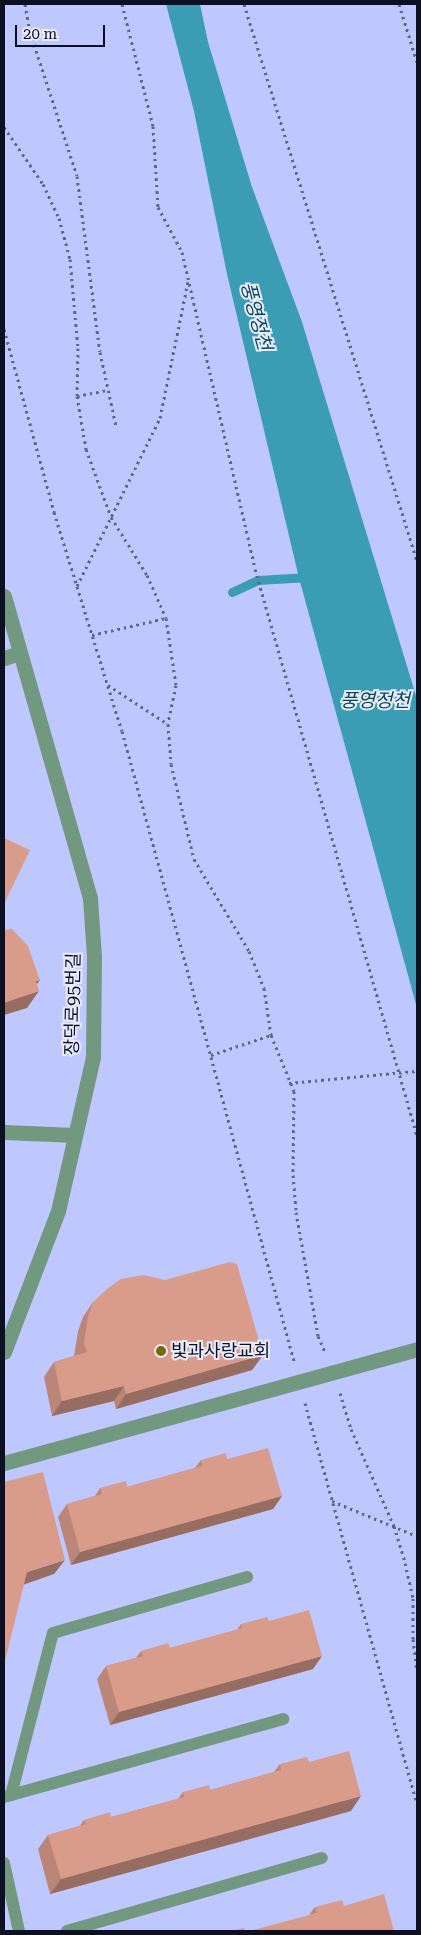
<!DOCTYPE html>
<html>
<head>
<meta charset="utf-8">
<style>
  body { margin:0 }
  #map { position:relative; width:421px; height:1935px; overflow:hidden; background:#bec8ff; font-family:"Roboto Serif","Noto Sans KR",serif }
  div>[style] { position:absolute }
  .water>* { inset:0; background:#3a9db3 }
  .stream>* { height:9px; margin:-4.5px; padding:0 4.5px; transform-origin:4.5px; border-radius:4.5px; background:#3a9db3 }
  .path>* { height:3px; margin-top:-1.5px; transform-origin:0; background:repeating-linear-gradient(90deg,#5f6589 0 2.5px,transparent 0 6.5px) }
  .service>* { height:12px; margin:-6px; padding:0 6px; transform-origin:6px; border-radius:6px; background:#739880 }
  .pedestrian>* { height:15px; margin:-7.5px; padding:0 7.5px; transform-origin:7.5px; border-radius:7.5px; background:#739880 }
  .minor>* { height:15px; margin:-7.5px; padding:0 7.5px; transform-origin:7.5px; border-radius:7.5px; background:#739880 }
  .wall>* { inset:0; background:#bb8678 }
  .shaded-wall>* { inset:0; background:#986d61 }
  .building>* { inset:0; background:#d99c8b }
  .dots>* { width:14px; height:14px; translate:-50% -50%; box-sizing:border-box; border:2px solid #e8ecfd; border-radius:50% }
  span { translate:-50% -50%; white-space:nowrap; text-align:center; line-height:1.15; -webkit-text-stroke:4px #e8ecfd; paint-order:stroke }
  .street-label { font-size:18px; color:#0d1022 }
  .poi-label { font-size:18px; color:#0d1022 }
  .left { translate:0 -50%; text-align:left }
  .water-label { font-size:19px; color:#0c4753; font-style:italic }
  .frame { position:absolute; inset:0; border:5px solid #0d1022; pointer-events:none }
  .scale { position:absolute; left:15px; top:25px; width:90px; height:22px; box-sizing:border-box; border:2px solid #0d1022; border-top:0; padding-left:6px; font-size:15px; line-height:18px; white-space:nowrap; color:#0d1022; -webkit-text-stroke:4px #e8ecfd; paint-order:stroke }
</style>
</head>
<body>
<div id="map">
  <div class="water">
    <div style="clip-path:polygon(166px 4px,200px 4px,208px 42px,252px 187px,302px 322px,417px 699px,417px 1008px,299px 578px,227px 274px,194px 111px)"></div>
  </div>
  <div class="stream">
    <div style="left:232px;top:592px;width:29px;rotate:-25deg"></div>
    <div style="left:258px;top:580px;width:51px;rotate:-3.4deg"></div>
  </div>
  <div class="path">
    <div style="left:25px;top:4px;width:28px;rotate:80deg"></div>
    <div style="left:30px;top:32px;width:151px;rotate:71.9deg"></div>
    <div style="left:77px;top:176px;width:177px;rotate:82.6deg"></div>
    <div style="left:100px;top:352px;width:76px;rotate:77.8deg"></div>
    <div style="left:122px;top:4px;width:126px;rotate:75.7deg"></div>
    <div style="left:153px;top:126px;width:81px;rotate:86.5deg"></div>
    <div style="left:158px;top:207px;width:51px;rotate:61.9deg"></div>
    <div style="left:182px;top:252px;width:325px;rotate:77deg"></div>
    <div style="left:255px;top:569px;width:590px;rotate:74.05deg"></div>
    <div style="left:244px;top:4px;width:583px;rotate:72.75deg"></div>
    <div style="left:399px;top:4px;width:61px;rotate:72.8deg"></div>
    <div style="left:4px;top:127px;width:69px;rotate:55.6deg"></div>
    <div style="left:43px;top:184px;width:38px;rotate:65deg"></div>
    <div style="left:59px;top:218px;width:42px;rotate:75deg"></div>
    <div style="left:70px;top:259px;width:89px;rotate:84.9deg"></div>
    <div style="left:78px;top:348px;width:48px;rotate:91.2deg"></div>
    <div style="left:77px;top:396px;width:54px;rotate:80.4deg"></div>
    <div style="left:86px;top:449px;width:72px;rotate:69.8deg"></div>
    <div style="left:111px;top:517px;width:68px;rotate:58.2deg"></div>
    <div style="left:147px;top:575px;width:47px;rotate:66.2deg"></div>
    <div style="left:166px;top:618px;width:68px;rotate:81.5deg"></div>
    <div style="left:176px;top:685px;width:40px;rotate:102deg"></div>
    <div style="left:168px;top:724px;width:40px;rotate:85.7deg"></div>
    <div style="left:171px;top:764px;width:98px;rotate:76.4deg"></div>
    <div style="left:194px;top:859px;width:107px;rotate:59.1deg"></div>
    <div style="left:249px;top:951px;width:40px;rotate:68deg"></div>
    <div style="left:264px;top:988px;width:48px;rotate:81.5deg"></div>
    <div style="left:271px;top:1035px;width:61px;rotate:67.7deg"></div>
    <div style="left:294px;top:1091px;width:84px;rotate:90.7deg"></div>
    <div style="left:293px;top:1175px;width:37px;rotate:85deg"></div>
    <div style="left:296px;top:1212px;width:126px;rotate:79.9deg"></div>
    <div style="left:318px;top:1336px;width:17px;rotate:66deg"></div>
    <div style="left:4px;top:329px;width:190px;rotate:74.7deg"></div>
    <div style="left:54px;top:512px;width:229px;rotate:72.8deg"></div>
    <div style="left:122px;top:731px;width:653px;rotate:74.73deg"></div>
    <div style="left:77px;top:396px;width:32px;rotate:-11deg"></div>
    <div style="left:77px;top:586px;width:187px;rotate:-63.7deg"></div>
    <div style="left:160px;top:418px;width:139px;rotate:-78.4deg"></div>
    <div style="left:92px;top:635px;width:76px;rotate:-12.9deg"></div>
    <div style="left:108px;top:685px;width:72px;rotate:33deg"></div>
    <div style="left:211px;top:1055px;width:63px;rotate:-18.4deg"></div>
    <div style="left:289px;top:1083px;width:129px;rotate:-5.4deg"></div>
    <div style="left:340px;top:1393px;width:38px;rotate:73deg"></div>
    <div style="left:351px;top:1429px;width:106px;rotate:66.1deg"></div>
    <div style="left:394px;top:1526px;width:39px;rotate:73deg"></div>
    <div style="left:405px;top:1563px;width:36px;rotate:77deg"></div>
    <div style="left:413px;top:1598px;width:41px;rotate:90deg"></div>
    <div style="left:413px;top:1639px;width:32px;rotate:83deg"></div>
    <div style="left:305px;top:1403px;width:416px;rotate:74.4deg"></div>
    <div style="left:332px;top:1501px;width:92px;rotate:22.4deg"></div>
  </div>
  <div class="service">
    <div style="left:11px;top:1795px;width:167px;rotate:-75.5deg"></div>
    <div style="left:53px;top:1633px;width:202px;rotate:-16.1deg"></div>
    <div style="left:4px;top:1797px;width:290px;rotate:-15.6deg"></div>
    <div style="left:4px;top:1863px;width:70px;rotate:77.6deg"></div>
    <div style="left:67px;top:1931px;width:265px;rotate:-16deg"></div>
  </div>
  <div class="pedestrian">
    <div style="left:4px;top:1463px;width:428px;rotate:-15.4deg"></div>
  </div>
  <div class="minor">
    <div style="left:4px;top:596px;width:314px;rotate:74.1deg"></div>
    <div style="left:90px;top:898px;width:59px;rotate:86.1deg"></div>
    <div style="left:94px;top:957px;width:100px;rotate:90.6deg"></div>
    <div style="left:93px;top:1057px;width:158px;rotate:102.8deg"></div>
    <div style="left:58px;top:1211px;width:151px;rotate:111deg"></div>
    <div style="left:4px;top:658px;width:16px;rotate:-18deg"></div>
    <div style="left:4px;top:1132px;width:71px;rotate:2.4deg"></div>
  </div>
  <div class="wall">
    <div style="clip-path:polygon(93px 1302px,263px 1355px,252px 1370px,116px 1409px,114px 1401px,52px 1416px,44px 1377px,54px 1362px,74px 1356px,78px 1331px,83px 1317px)"></div>
    <div style="clip-path:polygon(227px 1459px,282px 1496px,273px 1509px,71px 1565px,58px 1517px,67px 1504px,95px 1496px,100px 1488px,127px 1487px,195px 1468px,201px 1460px)"></div>
    <div style="clip-path:polygon(269px 1621px,313px 1669px,110px 1725px,97px 1679px,106px 1666px,136px 1658px,141px 1651px,170px 1648px,237px 1630px,241px 1624px)"></div>
    <div style="clip-path:polygon(309px 1762px,351px 1811px,50px 1894px,38px 1849px,48px 1835px,80px 1826px,84px 1820px,111px 1817px,178px 1799px,183px 1792px,210px 1790px,274px 1772px,280px 1764px)"></div>
    <div style="clip-path:polygon(344px 1906px,309px 1915px,315px 1907px)"></div>
  </div>
  <div class="shaded-wall">
    <div style="clip-path:polygon(40px 980px,30px 994px,39px 991px,27px 1008px,4px 1015px,4px 1003px,36px 981px)"></div>
    <div style="clip-path:polygon(263px 1355px,252px 1370px,116px 1409px,126px 1394px)"></div>
    <div style="clip-path:polygon(124px 1386px,114px 1401px,52px 1416px,62px 1401px)"></div>
    <div style="clip-path:polygon(282px 1496px,273px 1509px,71px 1565px,80px 1552px)"></div>
    <div style="clip-path:polygon(65px 1560px,54px 1574px,17px 1587px,27px 1572px)"></div>
    <div style="clip-path:polygon(322px 1656px,313px 1669px,110px 1725px,119px 1712px)"></div>
    <div style="clip-path:polygon(361px 1796px,351px 1811px,50px 1894px,61px 1879px)"></div>
  </div>
  <div class="building">
    <div style="clip-path:polygon(4px 838px,30px 850px,4px 904px)"></div>
    <div style="clip-path:polygon(12px 929px,28px 946px,40px 980px,36px 981px,39px 991px,4px 1003px,4px 930px)"></div>
    <div style="clip-path:polygon(230px 1262px,237px 1264px,263px 1355px,126px 1394px,124px 1386px,62px 1401px,54px 1362px,87px 1352px,84px 1344px,88px 1316px,93px 1302px,108px 1288px,121px 1279px,144px 1275px,165px 1280px)"></div>
    <div style="clip-path:polygon(268px 1448px,282px 1496px,80px 1552px,67px 1504px,102px 1494px,100px 1488px,126px 1481px,127px 1487px,202px 1466px,201px 1460px,226px 1453px,227px 1459px)"></div>
    <div style="clip-path:polygon(43px 1472px,65px 1560px,27px 1572px,4px 1665px,4px 1482px)"></div>
    <div style="clip-path:polygon(309px 1610px,322px 1656px,119px 1712px,106px 1666px,143px 1656px,141px 1651px,168px 1643px,170px 1648px,242px 1628px,241px 1624px,267px 1617px,269px 1621px)"></div>
    <div style="clip-path:polygon(349px 1751px,361px 1796px,61px 1879px,48px 1835px,86px 1824px,84px 1820px,110px 1812px,111px 1817px,184px 1797px,183px 1792px,209px 1785px,210px 1790px,281px 1770px,280px 1764px,307px 1757px,309px 1762px)"></div>
    <div style="clip-path:polygon(384px 1894px,394px 1931px,249px 1931px,317px 1913px,315px 1907px,342px 1900px,344px 1906px)"></div>
    <div style="clip-path:polygon(244px 1928px,245px 1931px,232px 1931px)"></div>
  </div>
  <div class="dots">
    <div style="left:161px;top:1351px;background:#7b6800"></div>
  </div>
  <div class="street-label">
    <span style="left:73px;top:1004px;rotate:-89deg">장덕로95번길</span>
  </div>
  <div class="poi-label">
    <span class="left" style="left:171px;top:1351px">빛과사랑교회</span>
  </div>
  <div class="water-label">
    <span style="left:256px;top:316px;rotate:75deg">풍영정천</span>
    <span style="left:375px;top:701px">풍영정천</span>
  </div>
  <div class="frame"></div>
  <div class="scale">20 m</div>
</div>
</body>
</html>
